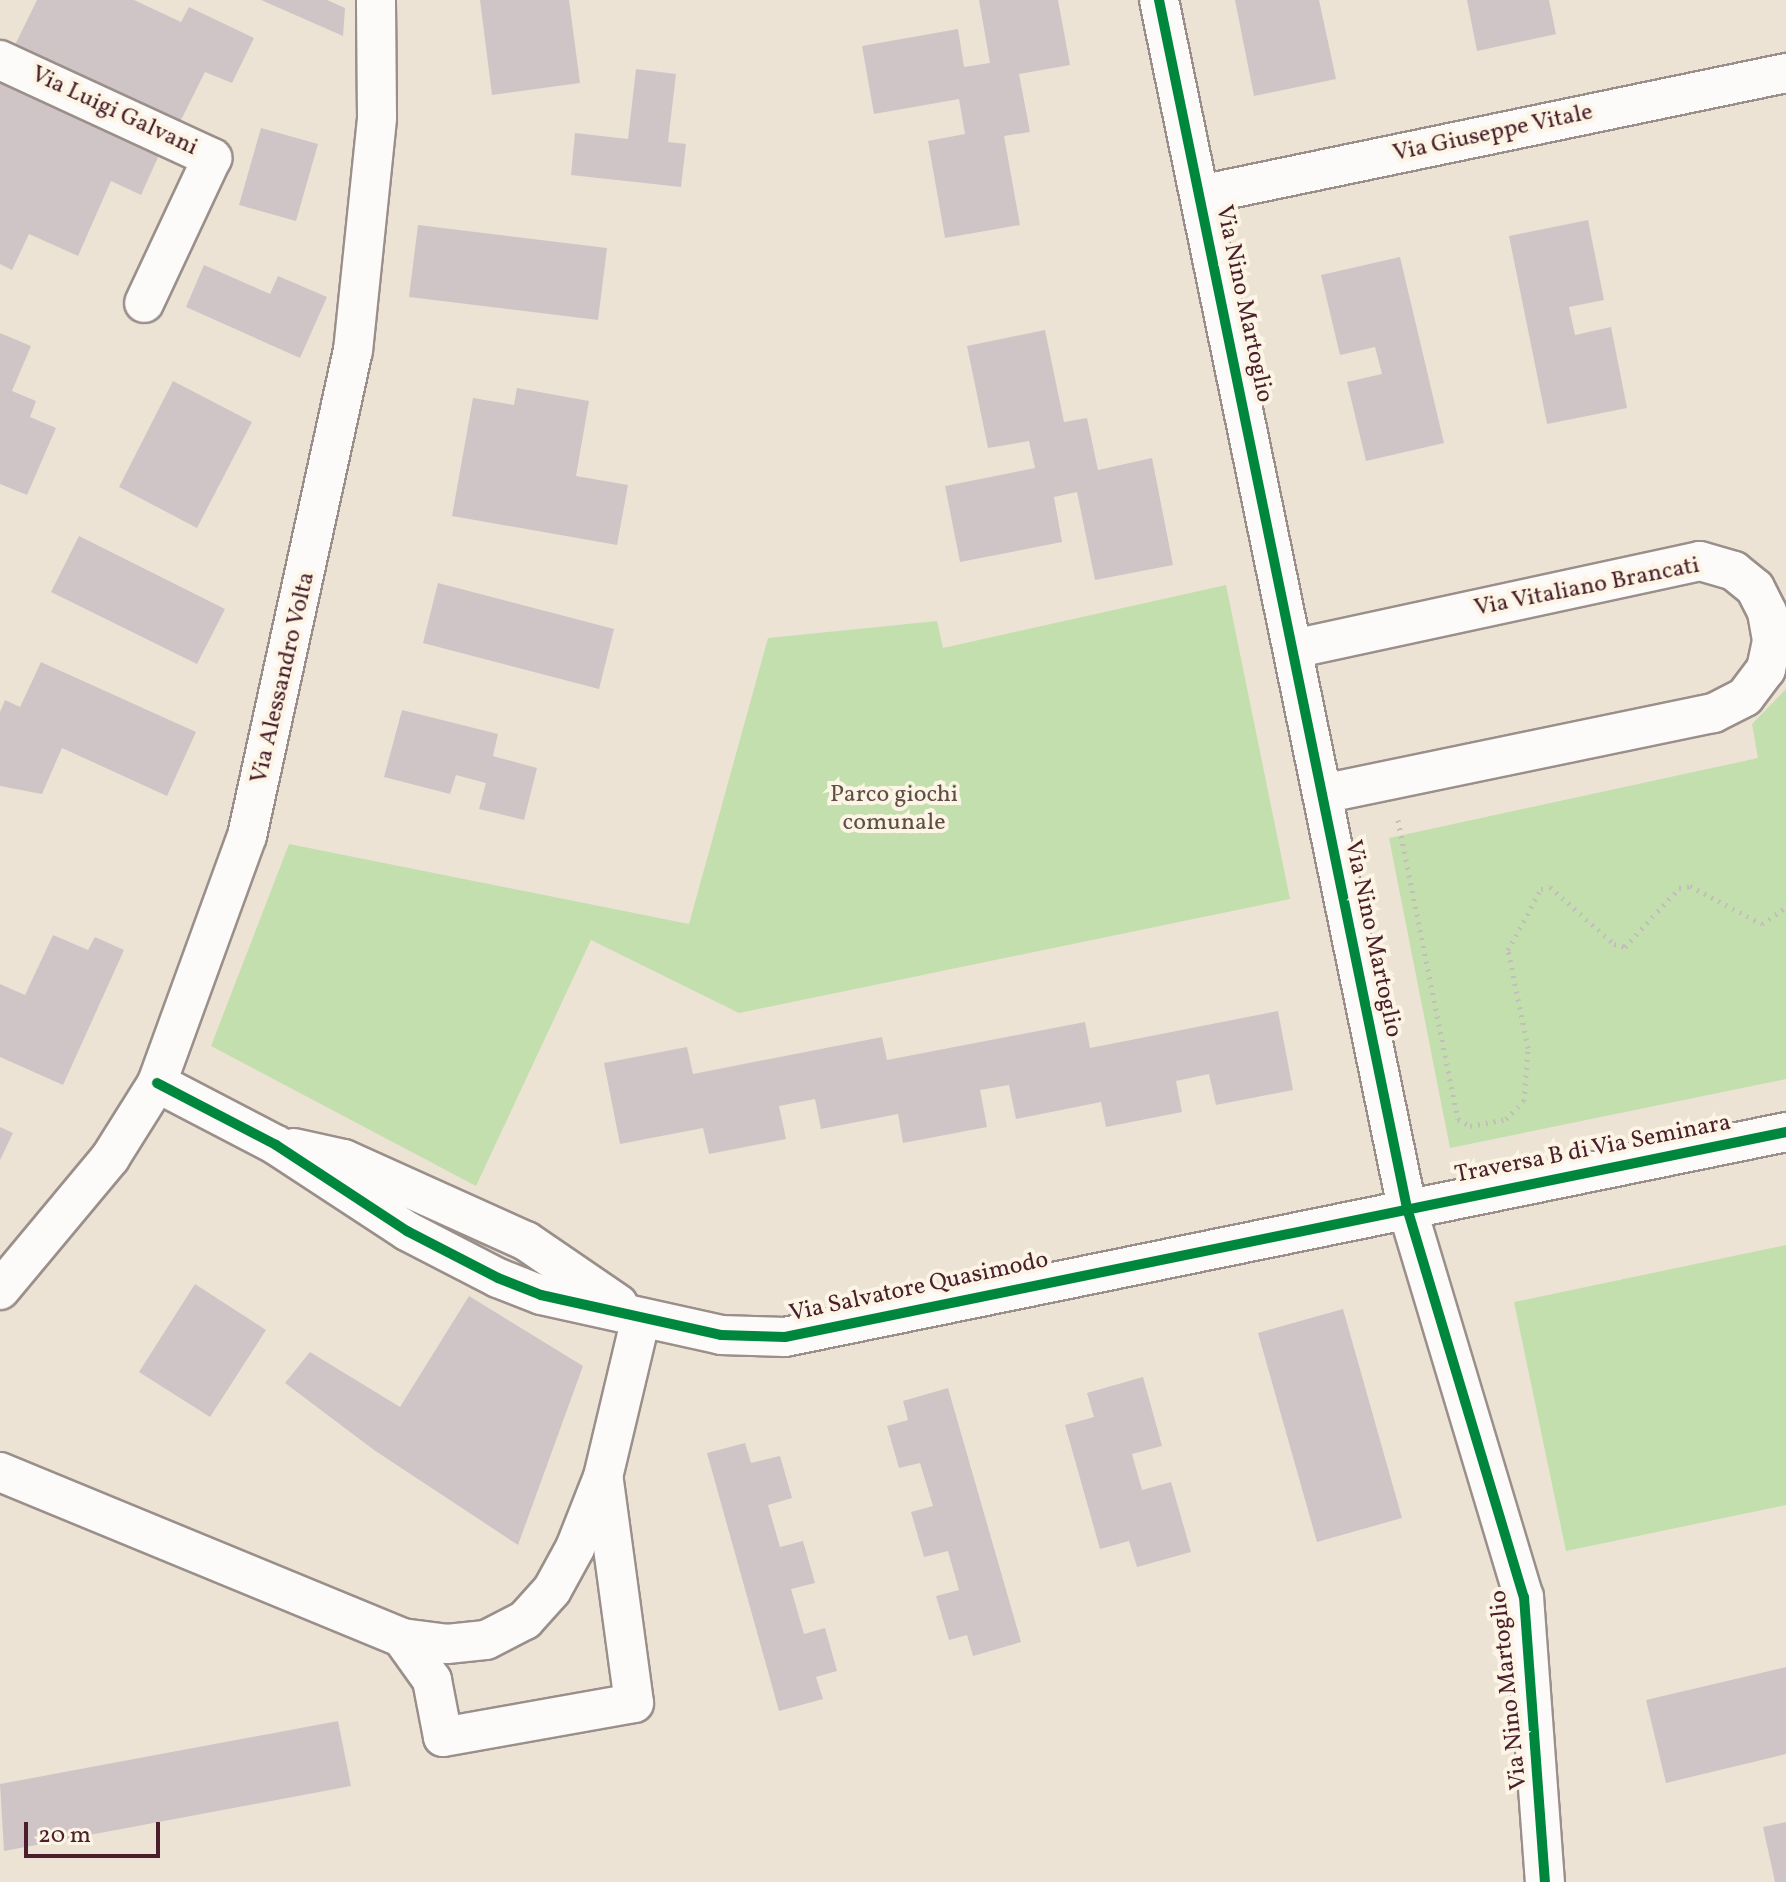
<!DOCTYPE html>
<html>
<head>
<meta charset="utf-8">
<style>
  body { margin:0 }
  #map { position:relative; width:1786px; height:1882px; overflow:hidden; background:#ece3d5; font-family:Vollkorn,serif }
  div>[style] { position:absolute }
  .green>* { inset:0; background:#c3dfae }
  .building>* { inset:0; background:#d0c5c6 }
  .path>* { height:5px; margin-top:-2.5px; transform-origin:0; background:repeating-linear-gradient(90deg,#c3bdbc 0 2px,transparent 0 8px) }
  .roads { filter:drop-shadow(2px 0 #9a8f8a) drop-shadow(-2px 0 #9a8f8a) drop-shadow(0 2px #9a8f8a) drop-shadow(0 -2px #9a8f8a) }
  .minor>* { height:38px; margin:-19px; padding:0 19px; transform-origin:19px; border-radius:19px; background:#fcfbf9 }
  .cycleway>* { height:10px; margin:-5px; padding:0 5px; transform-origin:5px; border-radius:5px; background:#00873e }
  span { translate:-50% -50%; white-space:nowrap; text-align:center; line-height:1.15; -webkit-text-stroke:8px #fcf5e5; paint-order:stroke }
  .street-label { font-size:24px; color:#4a1f2b }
  .park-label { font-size:24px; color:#604e44 }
  .scale { position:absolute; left:24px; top:1822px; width:136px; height:36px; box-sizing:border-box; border:4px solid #4a1f2b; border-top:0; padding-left:10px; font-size:24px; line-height:28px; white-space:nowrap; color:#4a1f2b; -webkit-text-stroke:6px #fcf5e5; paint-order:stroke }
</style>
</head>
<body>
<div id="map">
  <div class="green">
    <div style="clip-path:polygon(1226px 585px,1290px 899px,739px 1013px,591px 940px,476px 1186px,211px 1046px,289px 844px,689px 924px,768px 638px,937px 621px,943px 648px)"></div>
    <div style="clip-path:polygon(1786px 689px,1786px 1079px,1450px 1148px,1389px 838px,1758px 758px,1752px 724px)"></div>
    <div style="clip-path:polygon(1786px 1245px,1786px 1505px,1566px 1551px,1514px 1302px)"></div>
  </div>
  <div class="building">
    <div style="clip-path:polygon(37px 0,134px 0,181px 22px,189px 7px,254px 38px,232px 83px,205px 72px,177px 128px,13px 49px)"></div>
    <div style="clip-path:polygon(261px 0,327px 0,345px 8px,343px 36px)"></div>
    <div style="clip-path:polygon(480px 0,569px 0,580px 83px,492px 95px)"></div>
    <div style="clip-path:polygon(979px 0,1058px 0,1070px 65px,1019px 74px,1030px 132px,1004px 136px,1020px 225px,945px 238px,928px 141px,965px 134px,959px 99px,874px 114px,862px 46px,958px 29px,964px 67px,990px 63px)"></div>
    <div style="clip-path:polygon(1235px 0,1319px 0,1336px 79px,1254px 96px)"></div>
    <div style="clip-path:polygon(1467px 0,1549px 0,1556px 34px,1477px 51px)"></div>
    <div style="clip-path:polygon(636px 69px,676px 74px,668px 142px,686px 144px,681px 187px,571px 175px,575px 133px,628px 139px)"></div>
    <div style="clip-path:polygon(0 83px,159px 155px,141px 195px,111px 181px,78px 256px,29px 234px,12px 270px,0 264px)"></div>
    <div style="clip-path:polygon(261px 128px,318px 144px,296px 221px,239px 205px)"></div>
    <div style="clip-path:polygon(1588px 220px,1604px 300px,1569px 307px,1575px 335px,1611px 327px,1627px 408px,1547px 424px,1509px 236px)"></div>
    <div style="clip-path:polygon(418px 225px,607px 248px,598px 320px,409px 297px)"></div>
    <div style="clip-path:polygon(1400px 257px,1444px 443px,1366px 461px,1347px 382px,1382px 374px,1375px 347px,1340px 355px,1321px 275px)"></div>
    <div style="clip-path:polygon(204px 265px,270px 294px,278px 276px,327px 297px,300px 358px,186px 307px)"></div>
    <div style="clip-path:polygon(1045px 330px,1064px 422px,1087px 418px,1098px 470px,1152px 458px,1173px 565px,1095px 580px,1077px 492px,1054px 497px,1062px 542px,960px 562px,945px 486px,1035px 468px,1029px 441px,988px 448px,967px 346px)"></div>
    <div style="clip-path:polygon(0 333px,31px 346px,12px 391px,36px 401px,30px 417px,56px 428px,27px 495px,0 484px)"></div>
    <div style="clip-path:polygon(173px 381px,252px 422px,197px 528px,119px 487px)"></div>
    <div style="clip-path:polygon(517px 388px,589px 401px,576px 476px,628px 485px,617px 545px,452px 516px,473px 398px,514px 405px)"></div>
    <div style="clip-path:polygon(79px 536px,225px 609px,197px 664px,51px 592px)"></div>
    <div style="clip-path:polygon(438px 583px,614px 629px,599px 689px,423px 643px)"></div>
    <div style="clip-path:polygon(41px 662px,196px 732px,167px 796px,62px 748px,42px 794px,0 786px,0 712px,5px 700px,20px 707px)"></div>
    <div style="clip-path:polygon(402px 710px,498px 734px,493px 756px,537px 768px,524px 820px,479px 809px,486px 783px,456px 775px,450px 794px,384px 777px)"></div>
    <div style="clip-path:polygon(53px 935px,88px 950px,95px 937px,124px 950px,63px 1085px,0 1057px,0 984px,25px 995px)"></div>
    <div style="clip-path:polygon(1278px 1011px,1293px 1090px,1216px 1105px,1209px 1074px,1176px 1081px,1182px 1112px,1106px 1127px,1101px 1102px,1016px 1119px,1009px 1085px,980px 1090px,987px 1127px,903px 1143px,898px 1114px,821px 1129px,815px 1099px,779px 1106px,786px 1139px,709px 1154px,703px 1128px,620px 1144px,604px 1063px,687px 1047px,693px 1074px,882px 1037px,887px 1060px,1085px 1022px,1090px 1048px)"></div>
    <div style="clip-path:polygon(0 1127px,13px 1133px,0 1160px)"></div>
    <div style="clip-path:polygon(195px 1284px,266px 1330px,210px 1417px,139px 1372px)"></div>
    <div style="clip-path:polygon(469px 1296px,583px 1366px,518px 1545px,374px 1450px,285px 1383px,310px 1352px,400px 1407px)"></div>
    <div style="clip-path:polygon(1343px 1309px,1402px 1518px,1317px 1542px,1258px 1333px)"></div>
    <div style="clip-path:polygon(1143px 1377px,1162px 1446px,1132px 1454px,1142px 1490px,1171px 1482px,1191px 1552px,1137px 1567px,1129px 1541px,1100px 1549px,1065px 1425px,1094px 1417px,1087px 1393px)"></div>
    <div style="clip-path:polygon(948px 1388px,1021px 1642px,973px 1656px,967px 1635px,949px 1640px,936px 1596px,959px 1590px,948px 1551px,924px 1557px,911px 1512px,933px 1506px,920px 1463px,899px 1468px,887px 1426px,908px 1420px,903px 1401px)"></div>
    <div style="clip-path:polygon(745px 1443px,751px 1463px,780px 1456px,792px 1498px,768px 1505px,780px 1547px,803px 1541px,815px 1583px,791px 1589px,804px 1634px,825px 1628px,837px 1671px,816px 1677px,823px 1699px,779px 1711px,707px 1453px)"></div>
    <div style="clip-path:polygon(1786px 1667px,1786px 1754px,1666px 1783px,1646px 1700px)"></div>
    <div style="clip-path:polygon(338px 1721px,351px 1786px,4px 1851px,0 1784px)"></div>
    <div style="clip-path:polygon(1786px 1822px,1786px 1882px,1775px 1882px,1763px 1827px)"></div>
  </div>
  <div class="path">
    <div style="left:1398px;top:820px;width:305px;rotate:78.7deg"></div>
    <div style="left:1458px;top:1119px;width:14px;rotate:30deg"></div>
    <div style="left:1470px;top:1126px;width:37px;rotate:-11deg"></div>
    <div style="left:1506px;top:1119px;width:25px;rotate:-45deg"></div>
    <div style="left:1524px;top:1101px;width:53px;rotate:-85.7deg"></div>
    <div style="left:1528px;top:1048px;width:100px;rotate:-101.5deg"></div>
    <div style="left:1508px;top:950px;width:69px;rotate:-61.6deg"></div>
    <div style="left:1541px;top:889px;width:9px;rotate:-13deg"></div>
    <div style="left:1550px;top:887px;width:86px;rotate:41.7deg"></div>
    <div style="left:1614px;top:944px;width:11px;rotate:15deg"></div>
    <div style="left:1625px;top:947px;width:80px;rotate:-47.5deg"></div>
    <div style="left:1679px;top:888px;width:11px;rotate:-10deg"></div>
    <div style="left:1690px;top:886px;width:81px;rotate:27.8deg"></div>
    <div style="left:1762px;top:924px;width:29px;rotate:-35deg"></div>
  </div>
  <div class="roads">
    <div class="minor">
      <div style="left:1159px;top:0;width:1233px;rotate:78.4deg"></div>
      <div style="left:1407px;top:1208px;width:406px;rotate:73.3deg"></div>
      <div style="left:1524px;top:1597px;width:286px;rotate:85.8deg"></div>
      <div style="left:0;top:60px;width:234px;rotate:24.8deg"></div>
      <div style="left:212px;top:158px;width:160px;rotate:115.1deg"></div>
      <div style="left:1200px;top:195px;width:599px;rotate:-11.76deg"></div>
      <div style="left:1293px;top:649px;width:416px;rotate:-12.2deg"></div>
      <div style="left:1700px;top:561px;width:35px;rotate:16deg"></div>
      <div style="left:1734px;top:571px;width:27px;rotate:39deg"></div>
      <div style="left:1755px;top:588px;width:27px;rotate:63deg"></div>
      <div style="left:1767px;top:612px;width:29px;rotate:80deg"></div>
      <div style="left:1772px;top:641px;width:29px;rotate:102deg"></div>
      <div style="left:1766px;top:669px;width:35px;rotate:127deg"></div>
      <div style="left:1745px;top:697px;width:36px;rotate:153deg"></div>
      <div style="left:1713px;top:713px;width:398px;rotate:168.3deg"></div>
      <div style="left:157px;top:1083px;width:134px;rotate:27.5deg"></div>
      <div style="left:276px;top:1145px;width:157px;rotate:33.3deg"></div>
      <div style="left:407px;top:1231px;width:102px;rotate:27.3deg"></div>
      <div style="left:498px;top:1278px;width:46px;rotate:21.6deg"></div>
      <div style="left:541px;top:1295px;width:184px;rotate:12.5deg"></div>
      <div style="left:721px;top:1335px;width:64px;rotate:1.8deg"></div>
      <div style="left:785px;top:1337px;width:1022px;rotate:-11.57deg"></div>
      <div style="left:294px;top:1148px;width:51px;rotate:12.4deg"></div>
      <div style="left:344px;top:1159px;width:200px;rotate:24.3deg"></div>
      <div style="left:526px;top:1241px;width:112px;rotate:34.4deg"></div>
      <div style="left:0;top:1290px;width:172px;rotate:-50.2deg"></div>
      <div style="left:110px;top:1158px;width:89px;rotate:-57.9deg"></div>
      <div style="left:157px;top:1083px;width:263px;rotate:-70deg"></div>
      <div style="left:247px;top:836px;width:496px;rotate:-77.7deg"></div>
      <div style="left:353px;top:351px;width:235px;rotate:-84.1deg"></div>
      <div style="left:377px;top:117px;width:117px;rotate:-90.5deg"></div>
      <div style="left:0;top:1472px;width:435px;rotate:22.4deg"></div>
      <div style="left:402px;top:1638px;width:45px;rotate:7.6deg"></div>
      <div style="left:447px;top:1644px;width:39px;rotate:-6deg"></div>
      <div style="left:486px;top:1640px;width:44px;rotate:-27.1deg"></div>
      <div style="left:525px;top:1620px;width:40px;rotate:-48deg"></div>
      <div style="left:552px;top:1590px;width:48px;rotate:-61.3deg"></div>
      <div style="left:575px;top:1548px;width:76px;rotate:-68.5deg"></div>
      <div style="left:603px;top:1477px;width:163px;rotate:-76.6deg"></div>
      <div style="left:402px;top:1638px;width:52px;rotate:54.5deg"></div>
      <div style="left:432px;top:1680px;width:58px;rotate:79.1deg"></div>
      <div style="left:443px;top:1737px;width:194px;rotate:-10.1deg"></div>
      <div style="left:634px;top:1703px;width:225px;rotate:-97.7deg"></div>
    </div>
  </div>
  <div class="cycleway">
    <div style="left:1159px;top:0;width:1233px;rotate:78.4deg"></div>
    <div style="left:1407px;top:1208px;width:406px;rotate:73.3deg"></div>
    <div style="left:1524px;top:1597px;width:286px;rotate:85.8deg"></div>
    <div style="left:157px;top:1083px;width:134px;rotate:27.5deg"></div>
    <div style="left:276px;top:1145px;width:157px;rotate:33.3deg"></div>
    <div style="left:407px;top:1231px;width:102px;rotate:27.3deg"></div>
    <div style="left:498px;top:1278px;width:46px;rotate:21.6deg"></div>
    <div style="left:541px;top:1295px;width:184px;rotate:12.5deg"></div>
    <div style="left:721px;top:1335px;width:64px;rotate:1.8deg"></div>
    <div style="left:785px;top:1337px;width:1022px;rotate:-11.57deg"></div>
  </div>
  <div class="street-label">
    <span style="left:114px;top:112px;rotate:25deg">Via Luigi Galvani</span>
    <span style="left:1493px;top:134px;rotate:-12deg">Via Giuseppe Vitale</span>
    <span style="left:1243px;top:304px;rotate:78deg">Via Nino Martoglio</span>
    <span style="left:1587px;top:588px;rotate:-11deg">Via Vitaliano Brancati</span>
    <span style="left:284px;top:678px;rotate:-77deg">Via Alessandro Volta</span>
    <span style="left:1372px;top:939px;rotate:78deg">Via Nino Martoglio</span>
    <span style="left:1593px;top:1150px;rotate:-11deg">Traversa B di Via Seminara</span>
    <span style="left:919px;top:1288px;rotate:-12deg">Via Salvatore Quasimodo</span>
    <span style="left:1510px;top:1690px;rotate:-96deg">Via Nino Martoglio</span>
  </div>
  <div class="park-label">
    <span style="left:894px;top:810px">Parco giochi<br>comunale</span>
  </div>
  <div class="scale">20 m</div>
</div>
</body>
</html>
